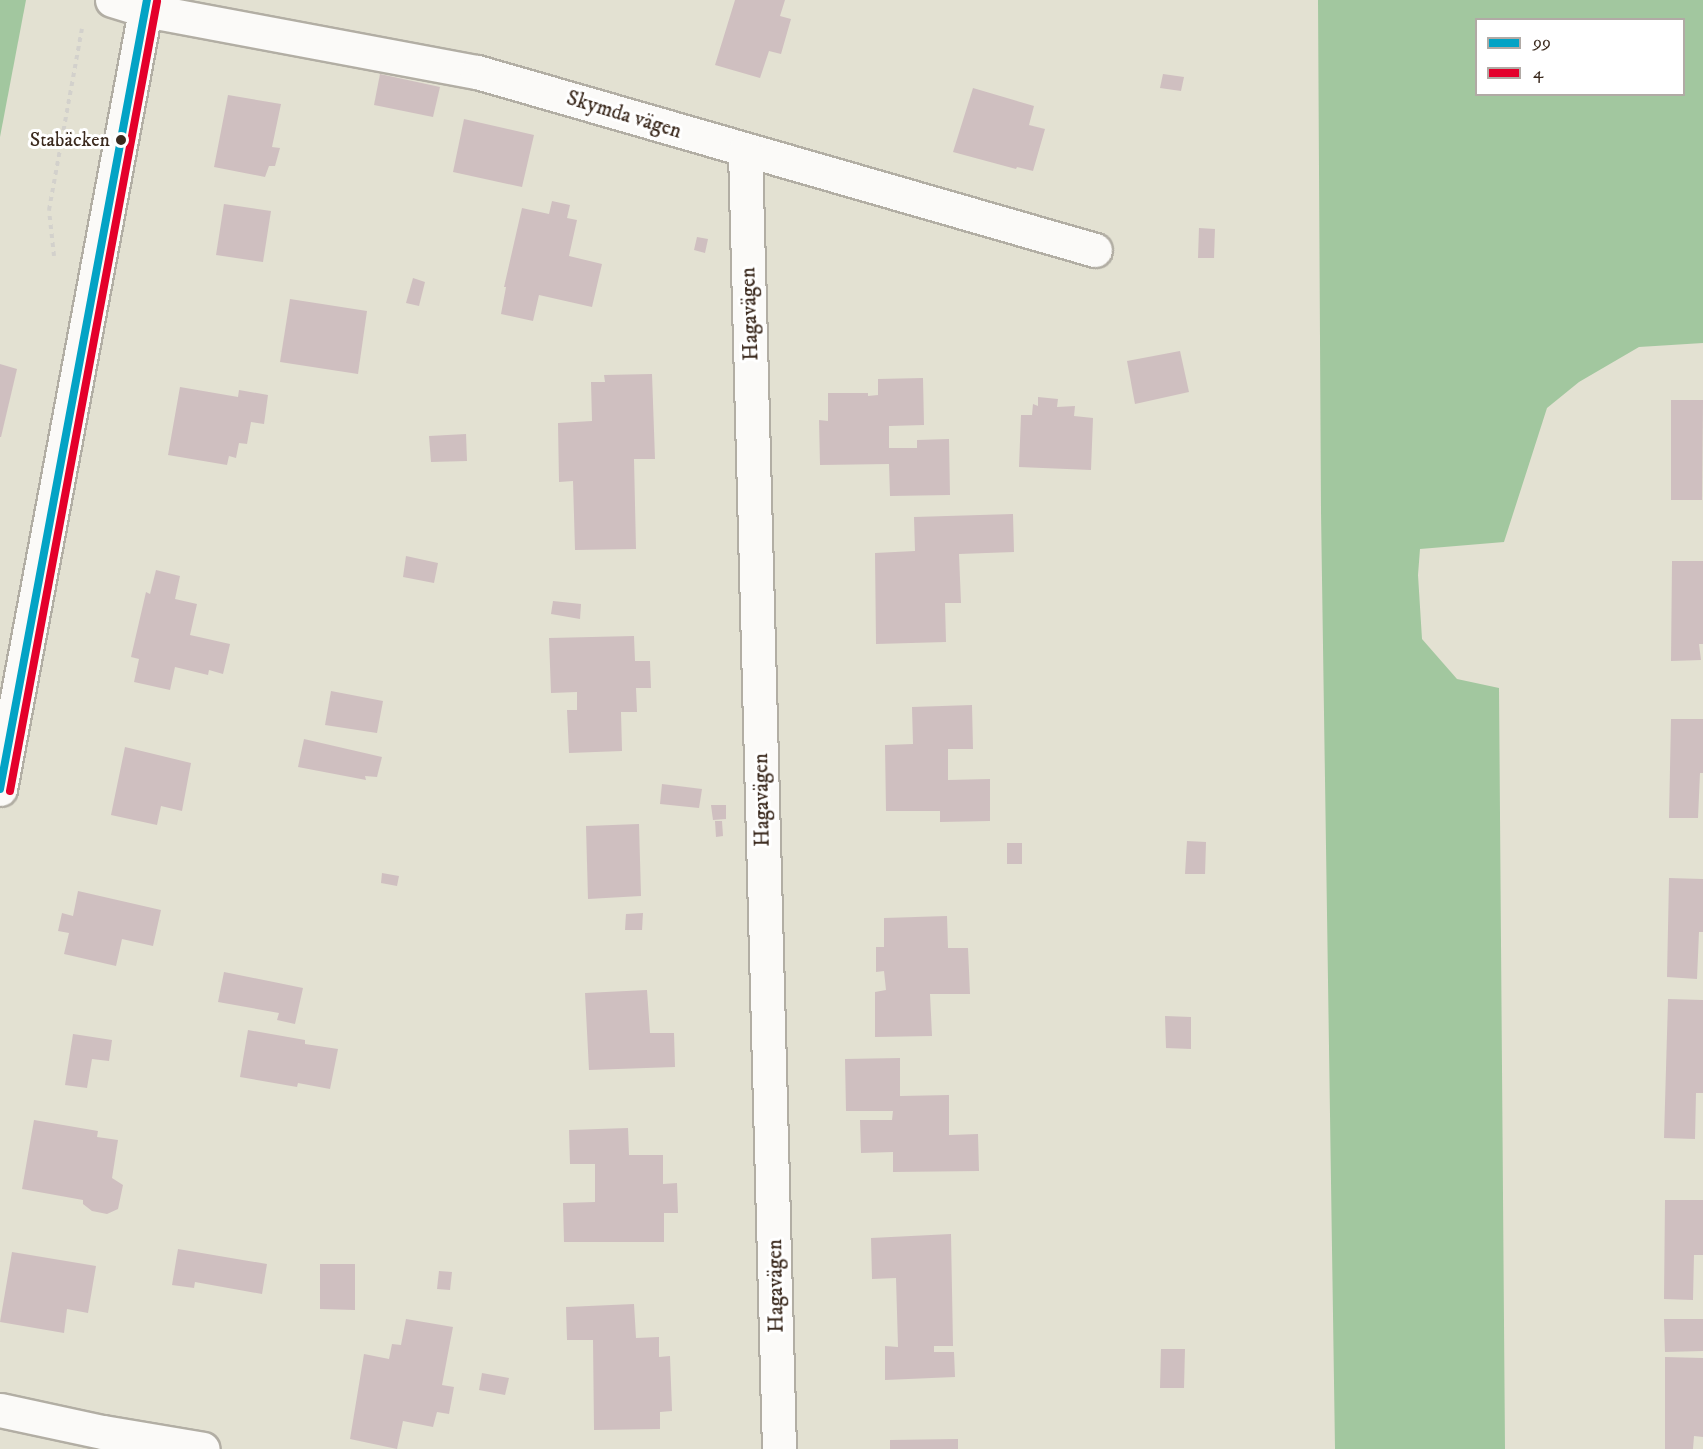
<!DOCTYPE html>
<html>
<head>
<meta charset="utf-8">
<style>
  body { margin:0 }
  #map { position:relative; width:1703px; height:1449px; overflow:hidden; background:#e3e1d2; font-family:"IM FELL DW Pica",serif }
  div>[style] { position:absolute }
  .forest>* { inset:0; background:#a2c79f }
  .building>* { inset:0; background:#cfbfc0 }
  .path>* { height:4px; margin-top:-2px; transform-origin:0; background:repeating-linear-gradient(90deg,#d3d1cc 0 4.5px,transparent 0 9px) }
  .roads { filter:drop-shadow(2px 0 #b2aea4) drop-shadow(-2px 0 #b2aea4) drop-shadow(0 2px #b2aea4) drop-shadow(0 -2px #b2aea4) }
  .minor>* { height:33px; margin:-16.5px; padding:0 16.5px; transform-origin:16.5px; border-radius:16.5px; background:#fbfaf8 }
  .bus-1>* { height:8px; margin:-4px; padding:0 4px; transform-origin:4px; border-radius:4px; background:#03a3c5 }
  .bus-2>* { height:8px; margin:-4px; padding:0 4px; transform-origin:4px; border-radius:4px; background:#e4002b }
  .dots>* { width:16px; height:16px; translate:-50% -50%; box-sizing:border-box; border:3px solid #fff; border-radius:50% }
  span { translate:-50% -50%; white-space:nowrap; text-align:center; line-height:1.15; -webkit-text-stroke:6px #fff; paint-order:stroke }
  .bus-label { font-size:20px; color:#3b2a1e }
  .right { translate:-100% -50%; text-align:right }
  .street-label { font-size:21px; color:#3b2a1e }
  .legend { position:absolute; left:1475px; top:18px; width:210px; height:78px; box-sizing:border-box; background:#fff; border:2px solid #b1aaa5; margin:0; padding:8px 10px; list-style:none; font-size:18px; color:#3b2a1e }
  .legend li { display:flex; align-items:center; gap:12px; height:30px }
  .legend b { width:30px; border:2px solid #b1aaa5 }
</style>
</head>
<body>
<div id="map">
  <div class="forest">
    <div style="clip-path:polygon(0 0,26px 0,0 137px)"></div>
    <div style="clip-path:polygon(evenodd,1318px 0,1703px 0,1703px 343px,1639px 347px,1579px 382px,1547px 408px,1504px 542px,1420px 549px,1418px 575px,1422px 639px,1457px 679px,1499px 688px,1505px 1449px,1335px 1449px,1321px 512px,1318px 0,1476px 20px,1684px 20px,1684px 94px,1476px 94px,1476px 20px)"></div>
  </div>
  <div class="building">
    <div style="clip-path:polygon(735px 0,785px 0,780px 16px,791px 19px,781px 54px,769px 51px,760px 78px,715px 65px)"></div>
    <div style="clip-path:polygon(380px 74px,440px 87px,433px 117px,374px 105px)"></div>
    <div style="clip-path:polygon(1163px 74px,1184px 77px,1181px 91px,1160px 88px)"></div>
    <div style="clip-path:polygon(973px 88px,1034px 106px,1029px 125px,1045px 129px,1033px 171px,1017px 167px,1016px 169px,953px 152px)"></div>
    <div style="clip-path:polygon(228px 95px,281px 104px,272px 147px,280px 148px,275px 166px,269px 166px,265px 177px,214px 167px)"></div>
    <div style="clip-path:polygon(464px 119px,534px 135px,522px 187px,453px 172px)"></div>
    <div style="clip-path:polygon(552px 201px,570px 205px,567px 218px,577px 220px,569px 256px,602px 264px,592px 307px,539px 295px,533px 321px,501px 314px,506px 287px,504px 287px,522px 208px,549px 214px)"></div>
    <div style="clip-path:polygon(224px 204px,271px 211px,263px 262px,216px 255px)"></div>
    <div style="clip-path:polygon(1199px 228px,1215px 229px,1214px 258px,1198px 258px)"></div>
    <div style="clip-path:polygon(697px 237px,708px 239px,705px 253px,694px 250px)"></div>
    <div style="clip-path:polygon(413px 278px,425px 282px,419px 306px,406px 303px)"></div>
    <div style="clip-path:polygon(290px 299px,367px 311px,358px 374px,280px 362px)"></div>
    <div style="clip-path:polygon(1180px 351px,1189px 392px,1135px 404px,1127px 361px)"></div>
    <div style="clip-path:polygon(0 364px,17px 369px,1px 437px,0 437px)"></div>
    <div style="clip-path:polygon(652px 374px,655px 459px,634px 459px,636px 549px,575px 550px,573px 481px,559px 482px,558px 423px,592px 421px,591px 382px,605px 382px,604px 375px)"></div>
    <div style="clip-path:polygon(923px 378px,924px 425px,889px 426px,889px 448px,917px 448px,917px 440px,949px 439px,950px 495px,890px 496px,889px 464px,820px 465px,819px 420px,828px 421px,828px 393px,868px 393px,868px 396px,878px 395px,878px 379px)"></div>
    <div style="clip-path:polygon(180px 387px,238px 397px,239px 390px,268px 395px,264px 424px,251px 422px,247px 444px,239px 443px,236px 458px,229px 456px,227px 465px,168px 455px)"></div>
    <div style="clip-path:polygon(1038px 397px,1058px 399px,1057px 407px,1075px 406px,1074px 416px,1093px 418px,1091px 470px,1019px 467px,1021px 415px,1032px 415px,1033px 404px,1038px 406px)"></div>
    <div style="clip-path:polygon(1671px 400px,1703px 400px,1702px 500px,1671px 500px)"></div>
    <div style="clip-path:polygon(466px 434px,467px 461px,431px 462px,429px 436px)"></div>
    <div style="clip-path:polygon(1013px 514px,1014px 552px,959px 554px,961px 603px,945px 603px,946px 642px,876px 644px,875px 553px,915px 551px,914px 517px)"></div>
    <div style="clip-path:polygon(406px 556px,438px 563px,434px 583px,403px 577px)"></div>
    <div style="clip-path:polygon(1672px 561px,1703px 561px,1703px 644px,1699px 644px,1701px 660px,1671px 661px)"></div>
    <div style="clip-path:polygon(156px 570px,180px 576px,175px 599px,197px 604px,190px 635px,230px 644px,223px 674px,209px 670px,208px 675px,175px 667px,170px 690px,134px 682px,139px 659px,131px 657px,146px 592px,150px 594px)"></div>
    <div style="clip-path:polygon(553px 601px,581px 604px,580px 619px,551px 614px)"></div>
    <div style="clip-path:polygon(634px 636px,635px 661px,650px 661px,651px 688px,636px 688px,637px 712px,621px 712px,622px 751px,569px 753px,567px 710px,577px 710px,577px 692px,551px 693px,549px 638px)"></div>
    <div style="clip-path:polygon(331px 691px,383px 701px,377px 733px,325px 725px)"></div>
    <div style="clip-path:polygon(972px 705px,973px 749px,948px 749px,948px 780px,990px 779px,990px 821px,940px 822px,940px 811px,886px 811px,885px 745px,913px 744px,912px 707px)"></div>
    <div style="clip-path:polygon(1671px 719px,1703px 719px,1703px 773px,1700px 773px,1698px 818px,1669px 818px)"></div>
    <div style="clip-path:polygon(304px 739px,382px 757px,377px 777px,365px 776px,366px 780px,298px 767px)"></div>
    <div style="clip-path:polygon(125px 747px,191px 763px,182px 811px,161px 806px,157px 825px,111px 815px)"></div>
    <div style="clip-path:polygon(662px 784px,702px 789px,699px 808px,660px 804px)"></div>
    <div style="clip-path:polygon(711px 805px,726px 805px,726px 819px,713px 820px)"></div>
    <div style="clip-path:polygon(715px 821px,722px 821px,723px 836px,716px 837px)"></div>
    <div style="clip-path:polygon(639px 824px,641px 896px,588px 899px,586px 826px)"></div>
    <div style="clip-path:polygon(1187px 841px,1206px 842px,1205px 874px,1185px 874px)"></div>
    <div style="clip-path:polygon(1007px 843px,1022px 843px,1022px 864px,1007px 864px)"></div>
    <div style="clip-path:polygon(382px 873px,399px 876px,397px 886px,381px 883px)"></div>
    <div style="clip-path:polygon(1669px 878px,1703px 879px,1703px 932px,1699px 932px,1697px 979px,1667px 977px)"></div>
    <div style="clip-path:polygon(78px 891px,161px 910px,153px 946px,122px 939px,116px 966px,64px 954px,69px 933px,58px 931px,62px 913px,73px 916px)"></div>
    <div style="clip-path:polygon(643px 913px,642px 930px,625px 930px,626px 914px)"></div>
    <div style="clip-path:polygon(947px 916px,948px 948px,968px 948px,970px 994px,930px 994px,932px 1036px,875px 1037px,875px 992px,886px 990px,884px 971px,876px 972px,876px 947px,884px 947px,884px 918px)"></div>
    <div style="clip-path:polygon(224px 972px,303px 988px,295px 1024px,277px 1020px,279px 1013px,218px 1002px)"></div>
    <div style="clip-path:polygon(647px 990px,650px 1033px,674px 1033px,675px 1067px,589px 1070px,585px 993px)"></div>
    <div style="clip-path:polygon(1668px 999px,1703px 1000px,1703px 1093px,1696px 1093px,1695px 1139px,1664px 1138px)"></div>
    <div style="clip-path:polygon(1165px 1016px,1191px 1017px,1191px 1049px,1166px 1048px)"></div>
    <div style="clip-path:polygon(248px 1030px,305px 1040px,305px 1044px,338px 1049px,330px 1089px,298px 1083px,297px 1087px,240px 1077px)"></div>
    <div style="clip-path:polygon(73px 1034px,112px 1040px,109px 1061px,92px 1059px,87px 1088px,65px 1085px)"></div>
    <div style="clip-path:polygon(900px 1058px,900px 1096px,949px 1095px,949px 1135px,978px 1134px,979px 1171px,893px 1172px,893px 1152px,861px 1153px,860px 1120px,892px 1120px,893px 1111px,846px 1111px,845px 1059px)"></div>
    <div style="clip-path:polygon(34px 1120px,98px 1131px,97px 1137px,118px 1140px,112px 1178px,123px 1185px,118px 1209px,107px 1214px,92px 1211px,83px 1204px,83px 1200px,22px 1189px)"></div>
    <div style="clip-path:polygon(628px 1128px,629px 1155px,663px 1155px,663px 1184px,677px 1183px,678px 1213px,664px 1213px,664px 1242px,564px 1242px,563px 1203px,595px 1202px,595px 1164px,570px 1164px,569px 1130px)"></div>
    <div style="clip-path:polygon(1665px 1200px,1703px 1200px,1703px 1255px,1694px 1255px,1693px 1300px,1664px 1299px)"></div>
    <div style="clip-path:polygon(951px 1234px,953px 1346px,934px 1346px,934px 1352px,954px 1352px,955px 1377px,885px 1380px,885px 1346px,898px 1347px,896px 1278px,872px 1279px,871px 1238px)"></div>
    <div style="clip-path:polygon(178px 1249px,267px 1264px,262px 1294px,195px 1282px,194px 1288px,172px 1285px)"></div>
    <div style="clip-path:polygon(12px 1252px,96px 1266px,88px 1313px,67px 1309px,64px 1333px,0 1322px)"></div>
    <div style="clip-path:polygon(320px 1264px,355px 1264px,355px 1310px,320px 1309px)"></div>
    <div style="clip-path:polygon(439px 1271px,452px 1272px,450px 1290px,437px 1289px)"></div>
    <div style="clip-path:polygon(634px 1304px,636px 1338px,659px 1337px,659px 1357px,670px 1356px,672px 1411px,660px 1412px,660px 1429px,594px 1430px,593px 1340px,567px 1340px,566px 1307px)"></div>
    <div style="clip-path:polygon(406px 1319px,453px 1327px,442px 1385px,454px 1387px,449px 1414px,437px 1412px,433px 1427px,403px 1421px,397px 1449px,350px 1439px,364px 1354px,389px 1359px,392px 1344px,401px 1345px)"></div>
    <div style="clip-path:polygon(1664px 1319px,1703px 1319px,1703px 1351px,1665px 1352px)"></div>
    <div style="clip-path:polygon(1161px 1349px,1185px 1349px,1184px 1388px,1160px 1388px)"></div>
    <div style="clip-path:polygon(1665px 1357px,1703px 1358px,1703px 1437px,1694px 1436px,1693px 1449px,1665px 1449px)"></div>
    <div style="clip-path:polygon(482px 1373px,509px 1378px,505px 1395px,479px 1390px)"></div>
    <div style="clip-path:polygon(958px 1439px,958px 1449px,890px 1449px,890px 1440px)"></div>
  </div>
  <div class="path">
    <div style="left:54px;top:256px;width:46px;rotate:-96.2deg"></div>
    <div style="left:49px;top:210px;width:184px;rotate:-79.7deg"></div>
  </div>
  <div class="roads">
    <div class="minor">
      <div style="left:112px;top:0;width:34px;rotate:17deg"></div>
      <div style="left:145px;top:10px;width:338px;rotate:10.6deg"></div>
      <div style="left:477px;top:72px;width:643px;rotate:16.07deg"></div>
      <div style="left:745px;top:151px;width:1298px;rotate:88.5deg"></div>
      <div style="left:0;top:789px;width:803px;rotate:-79.45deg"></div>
      <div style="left:0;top:1410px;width:105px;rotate:12.1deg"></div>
      <div style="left:103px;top:1432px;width:101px;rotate:9.6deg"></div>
    </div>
  </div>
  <div class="bus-1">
    <div style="left:0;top:789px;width:803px;rotate:-79.45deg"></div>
  </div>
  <div class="bus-2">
    <div style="left:10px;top:791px;width:803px;rotate:-79.45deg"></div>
  </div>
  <div class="dots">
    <div style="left:121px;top:140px;background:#3b2a1e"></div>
  </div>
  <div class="bus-label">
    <span class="right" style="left:110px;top:140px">Stabäcken</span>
  </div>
  <div class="street-label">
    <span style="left:624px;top:115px;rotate:17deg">Skymda vägen</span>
    <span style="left:750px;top:314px;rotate:-92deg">Hagavägen</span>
    <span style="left:762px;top:800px;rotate:-91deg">Hagavägen</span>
    <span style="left:776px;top:1286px;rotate:-91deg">Hagavägen</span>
  </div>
  <ul class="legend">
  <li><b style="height:8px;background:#03a3c5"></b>99</li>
  <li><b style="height:8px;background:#e4002b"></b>4</li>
  </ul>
</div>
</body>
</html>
